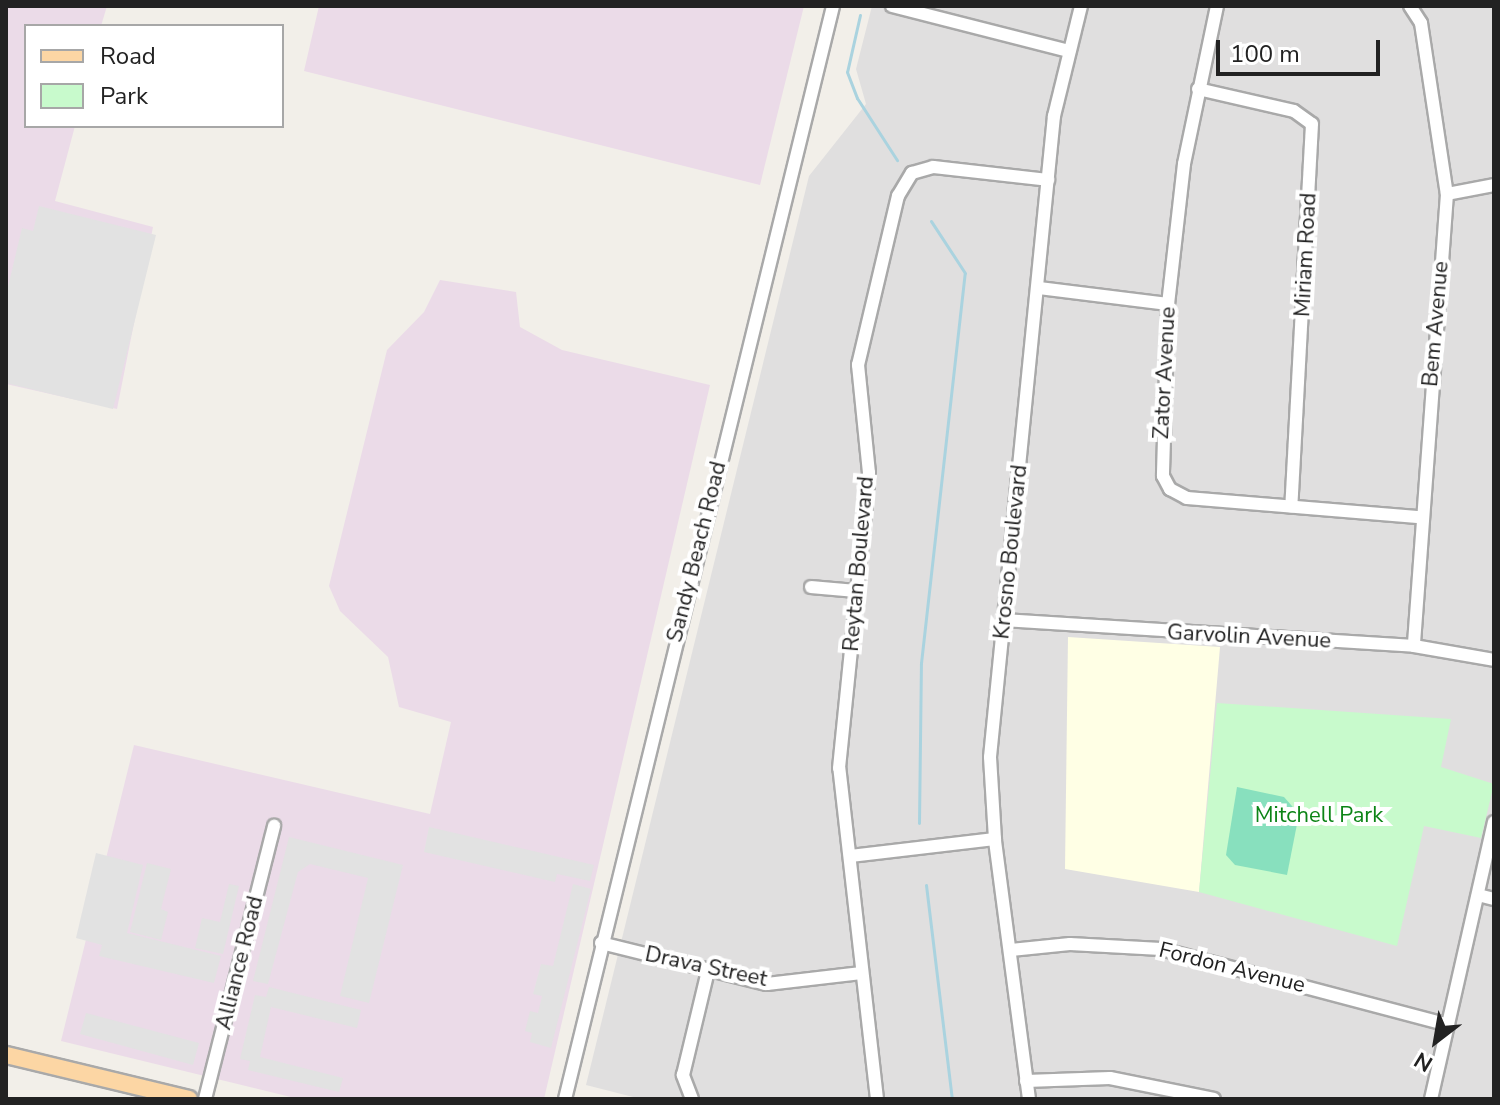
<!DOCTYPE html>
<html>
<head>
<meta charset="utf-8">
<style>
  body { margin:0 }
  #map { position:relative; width:1500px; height:1105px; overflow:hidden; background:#f2efe9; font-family:"Nunito Sans",sans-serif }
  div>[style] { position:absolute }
  .residential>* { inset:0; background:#e0dfdf }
  .industrial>* { inset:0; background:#ebdbe8 }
  .education>* { inset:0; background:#ffffe5 }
  .park>* { inset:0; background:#c8facc }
  .pitch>* { inset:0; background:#88e0be }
  .parking>* { inset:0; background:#e2e2e2 }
  .stream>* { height:3px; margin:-1.5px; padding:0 1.5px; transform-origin:1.5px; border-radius:1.5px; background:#aad3df }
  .roads { filter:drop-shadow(2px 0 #a9a9a9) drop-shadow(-2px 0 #a9a9a9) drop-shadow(0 2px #a9a9a9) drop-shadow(0 -2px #a9a9a9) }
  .minor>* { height:12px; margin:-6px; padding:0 6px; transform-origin:6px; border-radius:6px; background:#fff }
  .major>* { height:16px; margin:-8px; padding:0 8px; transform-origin:8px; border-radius:8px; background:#fcd6a4 }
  span { translate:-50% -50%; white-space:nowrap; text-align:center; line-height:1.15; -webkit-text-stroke:8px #fff; paint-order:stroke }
  .street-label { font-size:22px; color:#222 }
  .park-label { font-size:22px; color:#0c8416 }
  .frame { position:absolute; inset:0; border:8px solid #222; pointer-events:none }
  .legend { position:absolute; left:24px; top:24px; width:260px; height:104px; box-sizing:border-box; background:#fff; border:2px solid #a7a7a7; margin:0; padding:10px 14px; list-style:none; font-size:24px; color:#222 }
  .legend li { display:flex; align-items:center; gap:16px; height:40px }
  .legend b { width:40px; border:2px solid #a7a7a7 }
  .north { position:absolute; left:1396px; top:1001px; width:80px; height:80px; -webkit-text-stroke:6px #fff; paint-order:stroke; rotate:211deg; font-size:22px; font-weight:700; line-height:32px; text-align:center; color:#222 }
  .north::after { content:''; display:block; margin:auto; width:28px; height:36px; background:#222; clip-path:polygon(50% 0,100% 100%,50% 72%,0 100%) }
  .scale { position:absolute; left:1216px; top:40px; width:164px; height:36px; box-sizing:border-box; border:4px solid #222; border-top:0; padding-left:10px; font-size:24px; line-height:28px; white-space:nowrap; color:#222; -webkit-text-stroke:6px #fff; paint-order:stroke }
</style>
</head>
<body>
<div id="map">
  <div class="residential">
    <div style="clip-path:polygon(872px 6px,1494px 6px,1494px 1099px,641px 1099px,586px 1085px,809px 176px,866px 104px,856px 69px)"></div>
  </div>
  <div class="industrial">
    <div style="clip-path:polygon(6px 6px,107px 6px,101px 26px,26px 26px,26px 126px,75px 126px,55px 201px,153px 227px,117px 409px,6px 384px)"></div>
    <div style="clip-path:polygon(319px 6px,804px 6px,760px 185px,304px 71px)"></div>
    <div style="clip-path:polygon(440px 280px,516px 292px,520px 327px,562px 350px,710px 385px,544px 1099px,299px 1099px,61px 1041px,134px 745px,430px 814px,451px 722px,399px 707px,388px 657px,340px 611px,329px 586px,387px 350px,424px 312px)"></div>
  </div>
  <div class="education">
    <div style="clip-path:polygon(1068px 637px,1220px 647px,1199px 892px,1065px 869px)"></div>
  </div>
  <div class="park">
    <div style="clip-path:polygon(1217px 703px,1451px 719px,1441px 767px,1494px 784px,1481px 838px,1424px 826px,1397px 946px,1199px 892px)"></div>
  </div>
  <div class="pitch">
    <div style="clip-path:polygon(1237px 787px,1284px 797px,1299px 814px,1287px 875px,1235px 865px,1226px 855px)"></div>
  </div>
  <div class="parking">
    <div style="clip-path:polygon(39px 206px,156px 235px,113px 409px,6px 383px,6px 295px,22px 228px,33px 231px)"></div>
    <div style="clip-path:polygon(429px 827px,594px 865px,590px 881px,557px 874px,555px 882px,424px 852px)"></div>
    <div style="clip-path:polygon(289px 837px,403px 865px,369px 1003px,340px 996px,368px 878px,310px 864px,298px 872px,268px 984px,253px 981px)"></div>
    <div style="clip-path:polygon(96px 853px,143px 865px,127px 933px,221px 956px,214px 983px,99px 956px,102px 945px,76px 938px)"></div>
    <div style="clip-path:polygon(147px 863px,171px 869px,161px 909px,168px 912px,161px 940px,130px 932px)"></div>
    <div style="clip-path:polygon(229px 884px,239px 886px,223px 954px,195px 948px,202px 918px,220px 922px)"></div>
    <div style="clip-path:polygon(573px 884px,591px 889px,551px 1048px,530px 1042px,532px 1033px,525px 1031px,530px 1011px,538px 1013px,542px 996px,533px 994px,541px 964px,553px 966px)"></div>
    <div style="clip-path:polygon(269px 987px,361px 1010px,357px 1028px,271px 1007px,260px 1057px,343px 1078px,339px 1092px,248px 1070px,250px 1061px,240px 1059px,255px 995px,266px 997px)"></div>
    <div style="clip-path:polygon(86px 1013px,199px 1043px,193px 1065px,80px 1034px)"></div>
  </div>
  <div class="stream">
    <div style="left:860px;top:15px;width:58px;rotate:102.8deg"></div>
    <div style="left:847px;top:72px;width:28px;rotate:69deg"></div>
    <div style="left:857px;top:98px;width:74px;rotate:57.2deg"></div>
    <div style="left:919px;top:823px;width:160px;rotate:-89.3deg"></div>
    <div style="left:921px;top:663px;width:392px;rotate:-83.6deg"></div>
    <div style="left:965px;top:273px;width:62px;rotate:-123.2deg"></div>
    <div style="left:926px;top:885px;width:216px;rotate:83.1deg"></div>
  </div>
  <div class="roads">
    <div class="minor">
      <div style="left:892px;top:6px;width:183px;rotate:14.3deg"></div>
      <div style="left:1217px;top:6px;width:161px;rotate:101.8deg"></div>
      <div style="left:1184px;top:164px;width:141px;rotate:96.5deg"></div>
      <div style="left:1168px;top:304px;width:172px;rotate:91.7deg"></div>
      <div style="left:1163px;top:476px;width:15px;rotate:62deg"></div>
      <div style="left:1170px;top:489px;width:19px;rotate:28deg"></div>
      <div style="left:1187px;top:498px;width:234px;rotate:4.7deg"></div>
      <div style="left:1410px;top:6px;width:20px;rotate:57deg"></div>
      <div style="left:1421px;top:23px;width:173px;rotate:81.4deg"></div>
      <div style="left:1447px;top:194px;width:453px;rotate:94.2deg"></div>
      <div style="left:1198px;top:89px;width:98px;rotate:12.9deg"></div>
      <div style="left:1294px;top:111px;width:22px;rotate:36deg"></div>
      <div style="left:1312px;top:124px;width:383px;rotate:93.1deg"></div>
      <div style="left:1447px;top:194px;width:48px;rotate:-10.8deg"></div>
      <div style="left:1039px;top:288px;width:130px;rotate:7.1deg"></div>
      <div style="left:811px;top:587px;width:45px;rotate:5.1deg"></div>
      <div style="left:1003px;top:620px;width:412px;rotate:3.6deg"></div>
      <div style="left:1414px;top:646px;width:81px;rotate:9.9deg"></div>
      <div style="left:850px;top:856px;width:146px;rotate:-6.7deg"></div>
      <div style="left:1478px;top:895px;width:16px;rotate:14deg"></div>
      <div style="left:601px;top:943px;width:171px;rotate:13.9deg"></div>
      <div style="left:767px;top:984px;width:95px;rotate:-6.7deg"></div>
      <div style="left:1011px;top:950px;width:59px;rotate:-5.8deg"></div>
      <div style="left:1070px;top:944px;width:91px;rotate:3.1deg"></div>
      <div style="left:1161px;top:949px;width:297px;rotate:14.8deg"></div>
      <div style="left:1026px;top:1081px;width:84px;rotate:-2deg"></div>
      <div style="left:1110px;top:1078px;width:106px;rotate:11.4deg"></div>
      <div style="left:205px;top:1099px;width:282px;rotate:-75.8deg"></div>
      <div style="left:565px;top:1099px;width:1125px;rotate:-76.22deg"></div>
      <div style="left:692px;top:1099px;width:26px;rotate:-111deg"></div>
      <div style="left:683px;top:1075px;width:107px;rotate:-76.5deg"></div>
      <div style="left:877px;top:1099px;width:333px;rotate:-96.5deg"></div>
      <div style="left:839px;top:768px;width:297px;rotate:-84.2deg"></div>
      <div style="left:869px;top:473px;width:109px;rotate:-95.8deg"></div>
      <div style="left:858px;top:365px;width:174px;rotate:-76.7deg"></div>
      <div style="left:898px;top:196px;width:27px;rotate:-59deg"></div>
      <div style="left:912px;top:173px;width:22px;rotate:-16deg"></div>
      <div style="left:933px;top:167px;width:116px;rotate:6.4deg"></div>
      <div style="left:1029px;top:1099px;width:262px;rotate:-97.5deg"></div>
      <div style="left:995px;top:839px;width:82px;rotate:-93.5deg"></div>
      <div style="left:990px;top:757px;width:644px;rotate:-84.3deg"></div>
      <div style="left:1054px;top:116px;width:113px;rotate:-76.2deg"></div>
      <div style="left:1431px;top:1099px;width:284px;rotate:-77.2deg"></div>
    </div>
    <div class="major">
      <div style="left:6px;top:1055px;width:188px;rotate:13.5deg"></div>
    </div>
  </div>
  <div class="street-label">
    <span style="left:1306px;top:255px;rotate:-87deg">Miriam Road</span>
    <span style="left:1436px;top:324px;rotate:-85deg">Bem Avenue</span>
    <span style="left:1165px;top:373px;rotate:-87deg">Zator Avenue</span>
    <span style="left:697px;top:552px;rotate:-76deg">Sandy Beach Road</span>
    <span style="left:1011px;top:552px;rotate:-84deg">Krosno Boulevard</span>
    <span style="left:859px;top:564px;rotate:-85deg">Reytan Boulevard</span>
    <span style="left:1249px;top:637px;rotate:3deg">Garvolin Avenue</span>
    <span style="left:240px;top:963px;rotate:-76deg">Alliance Road</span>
    <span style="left:706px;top:967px;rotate:12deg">Drava Street</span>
    <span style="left:1232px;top:968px;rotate:14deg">Fordon Avenue</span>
  </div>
  <div class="park-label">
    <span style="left:1319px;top:816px">Mitchell Park</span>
  </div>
  <div class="frame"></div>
  <ul class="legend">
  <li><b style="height:10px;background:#fcd6a4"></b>Road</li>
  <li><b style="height:22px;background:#c8facc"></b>Park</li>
  </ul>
  <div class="north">N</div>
  <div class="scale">100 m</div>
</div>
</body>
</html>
